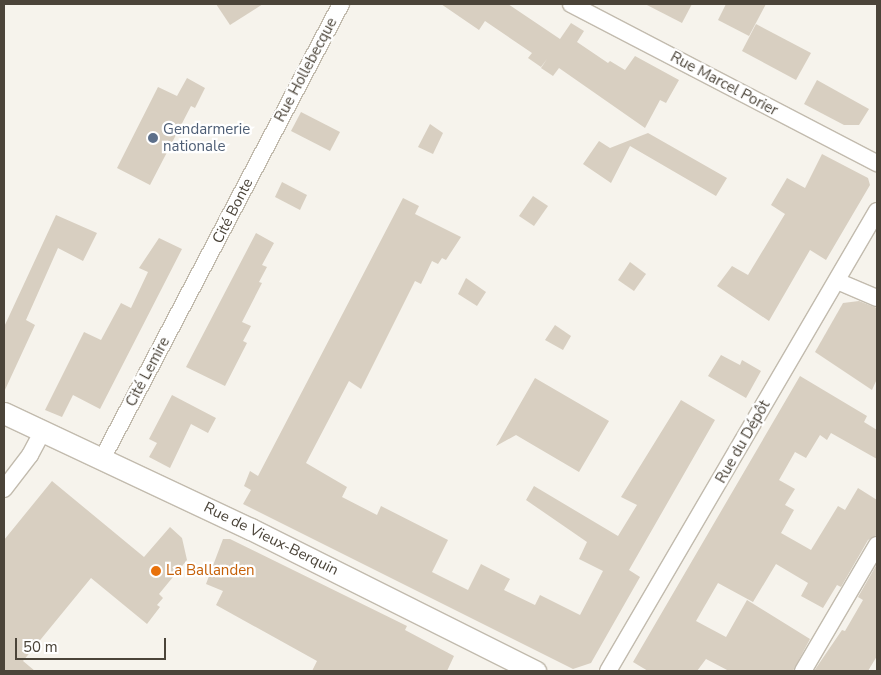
<!DOCTYPE html>
<html>
<head>
<meta charset="utf-8">
<style>
  body { margin:0 }
  #map { position:relative; width:881px; height:675px; overflow:hidden; background:#f6f3ec; font-family:"Nunito Sans",sans-serif }
  div>[style] { position:absolute }
  .building>* { inset:0; background:#d8cfc1 }
  .roads { filter:drop-shadow(1px 0 #c2bbae) drop-shadow(-1px 0 #c2bbae) drop-shadow(0 1px #c2bbae) drop-shadow(0 -1px #c2bbae) }
  .minor>* { height:16px; margin:-8px; padding:0 8px; transform-origin:8px; border-radius:8px; background:#fff }
  .tertiary>* { height:21px; margin:-10.5px; padding:0 10.5px; transform-origin:10.5px; border-radius:10.5px; background:#fff }
  .dots>* { width:14px; height:14px; translate:-50% -50%; box-sizing:border-box; border:2px solid #fff; border-radius:50% }
  span { translate:-50% -50%; white-space:nowrap; text-align:center; line-height:1.15; -webkit-text-stroke:4.5px #fff; paint-order:stroke }
  .street-label { font-size:15px; color:#4b4439 }
  .service-label { font-size:15px; color:#4e5e75 }
  .left { translate:0 -50%; text-align:left }
  .food-label { font-size:15px; color:#c56008 }
  .frame { position:absolute; inset:0; border:5px solid #4b4439; pointer-events:none }
  .scale { position:absolute; left:15px; top:638px; width:151px; height:22px; box-sizing:border-box; border:2px solid #4b4439; border-top:0; padding-left:6px; font-size:15px; line-height:18px; white-space:nowrap; color:#4b4439; -webkit-text-stroke:4px #fff; paint-order:stroke }
</style>
</head>
<body>
<div id="map">
  <div class="building">
    <div style="clip-path:polygon(216px 4px,263px 4px,230px 25px)"></div>
    <div style="clip-path:polygon(441px 4px,508px 4px,560px 39px,571px 23px,584px 31px,577px 42px,608px 63px,610px 61px,625px 70px,635px 56px,679px 80px,666px 103px,660px 100px,645px 128px,559px 68px,553px 76px,541px 68px,547px 59px,541px 67px,528px 58px,532px 53px,485px 21px,479px 30px)"></div>
    <div style="clip-path:polygon(645px 4px,692px 4px,682px 23px)"></div>
    <div style="clip-path:polygon(726px 4px,766px 4px,749px 36px,718px 20px)"></div>
    <div style="clip-path:polygon(756px 24px,811px 53px,796px 80px,742px 51px)"></div>
    <div style="clip-path:polygon(187px 78px,205px 88px,195px 108px,191px 106px,150px 185px,117px 168px,158px 87px,177px 96px)"></div>
    <div style="clip-path:polygon(817px 80px,869px 109px,859px 125px,844px 125px,804px 104px)"></div>
    <div style="clip-path:polygon(301px 112px,340px 132px,330px 151px,291px 131px)"></div>
    <div style="clip-path:polygon(430px 124px,443px 133px,433px 154px,418px 147px)"></div>
    <div style="clip-path:polygon(648px 133px,727px 178px,716px 196px,630px 146px,611px 183px,583px 164px,599px 141px,610px 148px)"></div>
    <div style="clip-path:polygon(822px 154px,868px 178px,870px 185px,826px 260px,810px 250px,769px 321px,717px 286px,732px 266px,748px 275px,785px 214px,771px 205px,787px 178px,805px 188px)"></div>
    <div style="clip-path:polygon(282px 182px,307px 195px,300px 210px,275px 197px)"></div>
    <div style="clip-path:polygon(533px 196px,548px 206px,534px 226px,519px 216px)"></div>
    <div style="clip-path:polygon(403px 198px,419px 206px,415px 214px,461px 237px,446px 260px,442px 258px,438px 264px,432px 261px,421px 284px,415px 281px,361px 389px,349px 381px,306px 463px,347px 487px,342px 497px,377px 515px,381px 506px,448px 540px,432px 572px,468px 590px,481px 564px,510px 579px,504px 590px,535px 605px,540px 595px,580px 615px,603px 571px,579px 559px,587px 542px,526px 500px,534px 486px,618px 536px,637px 505px,621px 497px,681px 400px,715px 420px,629px 570px,640px 577px,591px 663px,573px 669px,243px 504px,251px 490px,244px 486px,250px 471px,258px 476px)"></div>
    <div style="clip-path:polygon(56px 215px,97px 233px,83px 261px,58px 248px,26px 320px,35px 325px,4px 392px,4px 327px)"></div>
    <div style="clip-path:polygon(256px 233px,274px 243px,262px 265px,267px 267px,259px 282px,262px 283px,242px 322px,251px 326px,243px 341px,247px 343px,225px 386px,186px 367px)"></div>
    <div style="clip-path:polygon(159px 238px,182px 249px,100px 409px,73px 395px,62px 417px,45px 410px,84px 332px,101px 340px,121px 303px,131px 308px,148px 272px,139px 268px)"></div>
    <div style="clip-path:polygon(630px 262px,646px 274px,634px 291px,618px 280px)"></div>
    <div style="clip-path:polygon(466px 278px,486px 292px,477px 306px,458px 294px)"></div>
    <div style="clip-path:polygon(859px 301px,877px 308px,877px 379px,872px 390px,815px 352px,843px 303px)"></div>
    <div style="clip-path:polygon(555px 325px,571px 336px,563px 350px,545px 340px)"></div>
    <div style="clip-path:polygon(721px 355px,740px 365px,742px 360px,761px 371px,746px 398px,708px 376px)"></div>
    <div style="clip-path:polygon(800px 376px,867px 416px,864px 422px,877px 430px,877px 459px,831px 433px,827px 440px,820px 435px,806px 458px,795px 452px,779px 480px,795px 489px,785px 505px,794px 510px,781px 533px,811px 550px,838px 506px,845px 510px,858px 488px,877px 500px,877px 535px,868px 540px,841px 587px,837px 585px,823px 608px,801px 596px,808px 583px,776px 564px,753px 602px,718px 583px,696px 621px,726px 637px,747px 600px,810px 639px,793px 671px,729px 671px,706px 659px,697px 671px,648px 671px,633px 662px)"></div>
    <div style="clip-path:polygon(535px 378px,609px 421px,579px 472px,516px 435px,496px 446px)"></div>
    <div style="clip-path:polygon(172px 395px,216px 418px,208px 433px,191px 424px,170px 468px,149px 457px,157px 443px,149px 439px)"></div>
    <div style="clip-path:polygon(52px 481px,144px 557px,170px 527px,182px 538px,187px 560px,159px 594px,163px 598px,157px 605px,160px 607px,147px 624px,91px 578px,23px 661px,35px 671px,4px 671px,4px 540px)"></div>
    <div style="clip-path:polygon(223px 539px,230px 539px,407px 626px,405px 630px,454px 656px,447px 671px,312px 671px,317px 661px,216px 605px,223px 591px,206px 584px)"></div>
    <div style="clip-path:polygon(877px 564px,877px 656px,868px 671px,814px 671px,842px 630px,845px 631px,863px 600px,858px 597px)"></div>
  </div>
  <div class="roads">
    <div class="minor">
      <div style="left:571px;top:4px;width:345px;rotate:27.5deg"></div>
      <div style="left:837px;top:281px;width:43px;rotate:23deg"></div>
      <div style="left:102px;top:459px;width:514px;rotate:-62.29deg"></div>
      <div style="left:4px;top:489px;width:43px;rotate:-52.6deg"></div>
      <div style="left:30px;top:455px;width:27px;rotate:-62deg"></div>
      <div style="left:608px;top:671px;width:533px;rotate:-59.68deg"></div>
      <div style="left:803px;top:671px;width:146px;rotate:-59.6deg"></div>
    </div>
    <div class="tertiary">
      <div style="left:4px;top:413px;width:273px;rotate:25.2deg"></div>
      <div style="left:251px;top:529px;width:318px;rotate:26.6deg"></div>
    </div>
  </div>
  <div class="dots">
    <div style="left:153px;top:138px;background:#5c6f8a"></div>
    <div style="left:156px;top:571px;background:#e8710a"></div>
  </div>
  <div class="street-label">
    <span style="left:306px;top:70px;rotate:-62deg">Rue Hollebecque</span>
    <span style="left:724px;top:84px;rotate:28deg">Rue Marcel Porier</span>
    <span style="left:233px;top:211px;rotate:-63deg">Cité Bonte</span>
    <span style="left:148px;top:372px;rotate:-62deg">Cité Lemire</span>
    <span style="left:743px;top:442px;rotate:-60deg">Rue du Dépôt</span>
    <span style="left:271px;top:539px;rotate:26deg">Rue de Vieux-Berquin</span>
  </div>
  <div class="service-label">
    <span class="left" style="left:163px;top:138px">Gendarmerie<br>nationale</span>
  </div>
  <div class="food-label">
    <span class="left" style="left:166px;top:571px">La Ballanden</span>
  </div>
  <div class="frame"></div>
  <div class="scale">50 m</div>
</div>
</body>
</html>
